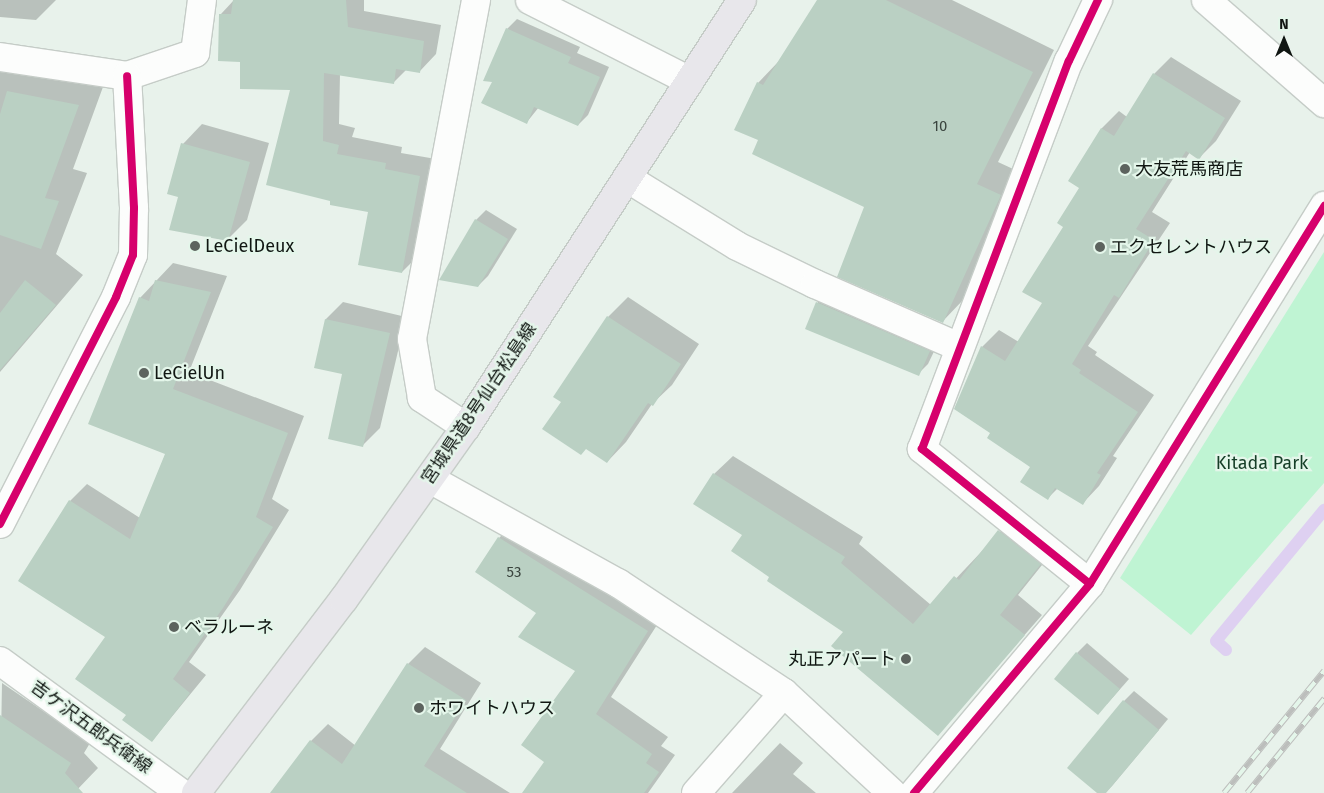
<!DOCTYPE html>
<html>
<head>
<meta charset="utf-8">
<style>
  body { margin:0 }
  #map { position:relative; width:1324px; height:793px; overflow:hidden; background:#e8f2eb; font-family:"Fira Sans","Noto Sans JP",sans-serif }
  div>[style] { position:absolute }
  .green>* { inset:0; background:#bff4d3 }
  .shadow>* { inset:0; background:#0003 }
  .stream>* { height:12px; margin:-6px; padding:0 6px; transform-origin:6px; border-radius:6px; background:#ded0f1 }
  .building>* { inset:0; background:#bad0c3 }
  .roads { filter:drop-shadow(1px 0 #c5ccc7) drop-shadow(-1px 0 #c5ccc7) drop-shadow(0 1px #c5ccc7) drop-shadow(0 -1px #c5ccc7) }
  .minor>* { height:28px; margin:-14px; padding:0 14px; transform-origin:14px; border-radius:14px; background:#fcfdfc }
  .major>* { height:28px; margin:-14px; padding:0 14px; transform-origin:14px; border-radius:14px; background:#e8e7eb }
  .rail>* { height:5.5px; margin-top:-2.75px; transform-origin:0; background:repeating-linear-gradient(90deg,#e4f6ea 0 11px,#bcbebc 0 22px); box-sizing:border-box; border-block:1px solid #bcbebc }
  .cycleway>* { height:8px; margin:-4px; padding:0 4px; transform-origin:4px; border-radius:4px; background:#d6006c }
  .dots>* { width:14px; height:14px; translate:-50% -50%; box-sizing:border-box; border:2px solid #e4f6ea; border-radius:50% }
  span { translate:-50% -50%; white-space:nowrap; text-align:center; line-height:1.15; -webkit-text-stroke:4.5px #e4f6ea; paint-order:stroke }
  .number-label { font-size:15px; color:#3a443e }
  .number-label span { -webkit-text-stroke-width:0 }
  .poi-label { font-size:18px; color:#101612 }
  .left { translate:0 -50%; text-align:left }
  .right { translate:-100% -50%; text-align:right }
  .street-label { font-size:18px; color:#101612 }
  .park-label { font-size:18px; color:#153e27 }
  .north { position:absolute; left:1259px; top:15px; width:50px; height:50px; -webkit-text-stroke:4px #e4f6ea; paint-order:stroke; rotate:0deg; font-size:14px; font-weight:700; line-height:20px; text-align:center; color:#101612 }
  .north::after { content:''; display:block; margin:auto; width:18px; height:22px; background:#101612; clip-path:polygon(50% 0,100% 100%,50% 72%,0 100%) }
</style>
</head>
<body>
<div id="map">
  <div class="green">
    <div style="clip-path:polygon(1324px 252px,1324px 483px,1191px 635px,1120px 578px)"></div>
  </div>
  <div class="shadow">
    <div style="clip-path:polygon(0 0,56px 0,36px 20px,0 17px)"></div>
    <div style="clip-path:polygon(234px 0,364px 0,364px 11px,441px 25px,436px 54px,420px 71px,406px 70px,393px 83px,340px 74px,339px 124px,355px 128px,352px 137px,402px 147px,401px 153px,436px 159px,419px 255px,402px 272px,369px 211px,332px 201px,292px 88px,241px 61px,221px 14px)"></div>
    <div style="clip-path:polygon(818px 0,952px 0,1054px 50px,998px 162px,1022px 173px,964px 299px,943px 321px,866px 206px,760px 140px,758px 83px,780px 60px)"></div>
    <div style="clip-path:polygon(517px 19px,580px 47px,577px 53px,609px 67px,588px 115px,578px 125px,539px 107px,527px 122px,494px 81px,507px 29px)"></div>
    <div style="clip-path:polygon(0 53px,107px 76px,73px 169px,87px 173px,56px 254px,83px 275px,0 372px)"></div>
    <div style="clip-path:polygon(1171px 57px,1241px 101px,1216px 141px,1199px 158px,1190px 152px,1152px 212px,1170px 223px,1088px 346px,1097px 352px,1095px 355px,1154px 395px,1113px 456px,1117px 458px,1099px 486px,1083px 503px,1058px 488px,1048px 498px,1031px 466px,991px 433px,955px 409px,982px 347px,999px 330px,1019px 342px,1043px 303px,1064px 227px,1081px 187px,1070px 180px,1102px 128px,1119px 111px,1127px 117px,1154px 74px)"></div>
    <div style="clip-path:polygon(202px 124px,269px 143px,247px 220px,227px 240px,180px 196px,183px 144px)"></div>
    <div style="clip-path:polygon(486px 210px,517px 229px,488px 276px,478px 286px,441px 279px,476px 220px)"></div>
    <div style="clip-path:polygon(173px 263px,227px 276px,189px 372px,304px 416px,272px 499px,289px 510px,240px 590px,189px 662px,206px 675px,152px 741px,128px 714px,70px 501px,87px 484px,140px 518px,166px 453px,140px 298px)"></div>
    <div style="clip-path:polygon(827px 292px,939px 341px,928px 364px,918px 374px,807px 328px,818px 302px)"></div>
    <div style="clip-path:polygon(628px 297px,699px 344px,672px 385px,652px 404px,626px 442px,607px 462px,562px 402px,555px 397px,608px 317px)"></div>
    <div style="clip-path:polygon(343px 302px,406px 317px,380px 428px,363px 445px,343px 373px,316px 367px,326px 319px)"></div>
    <div style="clip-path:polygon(733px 456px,863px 537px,859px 544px,931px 605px,1018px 513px,1058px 545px,1018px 595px,1042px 615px,938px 734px,845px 631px,771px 576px,743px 534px,714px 474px)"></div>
    <div style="clip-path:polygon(516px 521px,664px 614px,611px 697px,668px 737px,661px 746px,675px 755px,648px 793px,523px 793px,546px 762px,577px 670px,538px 612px,499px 538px)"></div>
    <div style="clip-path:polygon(1087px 643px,1129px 679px,1107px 704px,1077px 653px)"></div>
    <div style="clip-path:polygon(425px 647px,481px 683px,440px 749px,510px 793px,276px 793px,311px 741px,328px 724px,356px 746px,408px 664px)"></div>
    <div style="clip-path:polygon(2px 683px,90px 743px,84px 753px,98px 768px,74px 793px,0 793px)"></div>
    <div style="clip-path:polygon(1134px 691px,1168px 719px,1112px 786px,1105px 793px,1099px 793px,1124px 701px)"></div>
    <div style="clip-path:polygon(780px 743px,803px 763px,793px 774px,816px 793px,732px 793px)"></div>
  </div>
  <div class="stream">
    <div style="left:1226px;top:650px;width:13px;rotate:-138deg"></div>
    <div style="left:1216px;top:641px;width:170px;rotate:-50.5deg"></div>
  </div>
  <div class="building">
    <div style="clip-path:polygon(233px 0,346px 0,348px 27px,424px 41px,420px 73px,396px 69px,394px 84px,324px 73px,323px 141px,339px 145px,337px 154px,386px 163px,385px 169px,420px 176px,402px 273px,358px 265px,368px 212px,330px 205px,330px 201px,266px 185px,290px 90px,240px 89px,240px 62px,218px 61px,219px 14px,231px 14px)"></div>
    <div style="clip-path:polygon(817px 0,886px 0,1033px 72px,977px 184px,1001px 195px,943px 323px,837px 277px,864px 207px,752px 154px,758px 140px,734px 130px,757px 82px,763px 85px)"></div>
    <div style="clip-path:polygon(506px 28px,571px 57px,568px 63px,600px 77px,578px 126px,534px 107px,527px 124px,481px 103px,492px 82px,483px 81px)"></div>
    <div style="clip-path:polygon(1153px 73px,1225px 118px,1199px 160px,1186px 151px,1136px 229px,1154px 240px,1119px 298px,1114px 295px,1072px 364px,1081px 370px,1079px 373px,1138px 412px,1097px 473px,1101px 475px,1083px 505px,1055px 488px,1048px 500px,1020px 482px,1030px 467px,987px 438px,990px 433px,954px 409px,981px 346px,1005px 361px,1042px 303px,1022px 292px,1063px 227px,1057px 223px,1079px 188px,1068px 181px,1101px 128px,1114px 136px)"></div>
    <div style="clip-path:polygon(7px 91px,79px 105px,45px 198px,59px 201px,41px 249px,0 235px,0 114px)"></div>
    <div style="clip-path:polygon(181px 143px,250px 162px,228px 241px,169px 230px,178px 197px,167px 194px)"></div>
    <div style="clip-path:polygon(475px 219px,508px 239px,478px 287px,439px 280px)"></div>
    <div style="clip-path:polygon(25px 280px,56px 305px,0 370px,0 313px)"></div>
    <div style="clip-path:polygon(155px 280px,211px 292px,173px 389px,288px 433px,256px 517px,273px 527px,223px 608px,173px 679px,190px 693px,152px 742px,122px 720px,126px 715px,75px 679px,105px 637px,18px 581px,69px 500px,130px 539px,165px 454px,88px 424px,139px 297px,149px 301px)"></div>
    <div style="clip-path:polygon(816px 302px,930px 351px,919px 376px,805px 329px)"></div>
    <div style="clip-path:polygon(607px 316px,681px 364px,653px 406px,648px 403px,607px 463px,586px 449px,581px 455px,542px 429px,561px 402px,553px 397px)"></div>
    <div style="clip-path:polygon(325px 319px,390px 333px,363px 447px,328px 439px,342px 374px,314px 368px)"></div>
    <div style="clip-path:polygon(713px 473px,845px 557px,841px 563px,913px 624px,954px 576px,959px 580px,998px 530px,1041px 564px,1000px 615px,1025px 635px,938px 736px,831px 646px,843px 632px,767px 581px,769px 577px,731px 551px,742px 535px,693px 504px)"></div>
    <div style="clip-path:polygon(498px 537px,648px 631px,596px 714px,652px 754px,646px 763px,659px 772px,644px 793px,522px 793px,544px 762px,521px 745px,575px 671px,518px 637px,536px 613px,475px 572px)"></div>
    <div style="clip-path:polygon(1076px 652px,1120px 689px,1098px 715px,1054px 679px)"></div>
    <div style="clip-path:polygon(407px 663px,466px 700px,424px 766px,467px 793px,270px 793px,310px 740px,342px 764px)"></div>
    <div style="clip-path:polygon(1123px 700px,1159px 730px,1106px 793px,1097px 793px,1067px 768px)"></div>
    <div style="clip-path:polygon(0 715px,71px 763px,65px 773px,83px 793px,0 793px)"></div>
  </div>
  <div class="roads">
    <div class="minor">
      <div style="left:530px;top:0;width:179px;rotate:26.9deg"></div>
      <div style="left:1206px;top:0;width:157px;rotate:41.1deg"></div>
      <div style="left:0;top:57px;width:128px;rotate:8.5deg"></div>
      <div style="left:127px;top:76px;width:72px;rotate:-18.7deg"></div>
      <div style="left:195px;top:53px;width:53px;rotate:-82.5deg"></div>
      <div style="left:627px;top:178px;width:129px;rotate:31.7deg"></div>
      <div style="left:737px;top:246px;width:87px;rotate:26deg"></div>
      <div style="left:815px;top:284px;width:157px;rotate:23.6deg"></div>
      <div style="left:466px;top:427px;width:53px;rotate:-146.6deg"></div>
      <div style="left:422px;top:398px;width:60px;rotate:-99.6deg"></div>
      <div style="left:412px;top:339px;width:345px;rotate:-79.3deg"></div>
      <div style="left:430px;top:479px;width:215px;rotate:29deg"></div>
      <div style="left:618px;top:583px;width:199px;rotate:33.5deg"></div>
      <div style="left:0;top:524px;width:255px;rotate:-62.9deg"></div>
      <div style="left:116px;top:297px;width:45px;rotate:-68deg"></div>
      <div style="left:133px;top:255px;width:47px;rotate:-88.8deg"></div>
      <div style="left:134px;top:208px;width:132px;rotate:-93deg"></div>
      <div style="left:1090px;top:584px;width:216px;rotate:-141.2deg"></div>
      <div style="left:922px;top:449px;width:415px;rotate:-69.3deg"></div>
      <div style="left:1069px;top:61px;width:68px;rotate:-64.6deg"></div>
      <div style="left:0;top:661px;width:224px;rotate:36.1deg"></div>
      <div style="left:696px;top:793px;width:133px;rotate:-48.7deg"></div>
      <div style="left:784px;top:693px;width:147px;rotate:42.8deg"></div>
      <div style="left:914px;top:793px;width:273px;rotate:-49.9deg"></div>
      <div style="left:1090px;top:584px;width:445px;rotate:-58.2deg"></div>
    </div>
    <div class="major">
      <div style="left:196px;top:793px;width:244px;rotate:-52.7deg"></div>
      <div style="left:344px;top:599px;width:211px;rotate:-54.7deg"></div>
      <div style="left:466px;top:427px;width:508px;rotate:-57.12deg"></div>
    </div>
  </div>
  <div class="rail">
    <div style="left:1224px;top:793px;width:158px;rotate:-50.7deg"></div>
    <div style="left:1247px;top:793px;width:122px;rotate:-50.7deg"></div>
  </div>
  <div class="cycleway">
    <div style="left:0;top:524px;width:255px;rotate:-62.9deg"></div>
    <div style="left:116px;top:297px;width:45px;rotate:-68deg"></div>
    <div style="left:133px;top:255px;width:47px;rotate:-88.8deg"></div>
    <div style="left:134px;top:208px;width:132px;rotate:-93deg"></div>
    <div style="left:1090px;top:584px;width:216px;rotate:-141.2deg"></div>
    <div style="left:922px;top:449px;width:415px;rotate:-69.3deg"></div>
    <div style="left:1069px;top:61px;width:68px;rotate:-64.6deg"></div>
    <div style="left:914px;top:793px;width:273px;rotate:-49.9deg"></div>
    <div style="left:1090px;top:584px;width:445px;rotate:-58.2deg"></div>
  </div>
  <div class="dots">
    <div style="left:1125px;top:169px;background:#5c635e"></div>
    <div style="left:195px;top:246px;background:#5c635e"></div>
    <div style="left:1100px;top:247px;background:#5c635e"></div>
    <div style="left:144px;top:373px;background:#5c635e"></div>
    <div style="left:174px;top:627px;background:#5c635e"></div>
    <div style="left:906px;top:659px;background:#5c635e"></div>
    <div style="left:419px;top:708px;background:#5c635e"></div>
  </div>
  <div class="number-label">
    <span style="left:940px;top:127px">10</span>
    <span style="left:514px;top:573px">53</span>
  </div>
  <div class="poi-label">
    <span class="left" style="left:1135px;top:169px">大友荒馬商店</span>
    <span class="left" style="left:205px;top:246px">LeCielDeux</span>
    <span class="left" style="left:1110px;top:247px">エクセレントハウス</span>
    <span class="left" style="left:154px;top:373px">LeCielUn</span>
    <span class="left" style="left:184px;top:627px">ベラルーネ</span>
    <span class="right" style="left:896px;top:659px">丸正アパート</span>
    <span class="left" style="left:429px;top:708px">ホワイトハウス</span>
  </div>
  <div class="street-label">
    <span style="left:479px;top:404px;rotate:-56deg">宮城県道8号仙台松島線</span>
    <span style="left:91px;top:727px;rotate:36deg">吉ケ沢五郎兵衛線</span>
  </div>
  <div class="park-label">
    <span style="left:1262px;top:463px">Kitada Park</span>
  </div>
  <div class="north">N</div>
</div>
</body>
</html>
